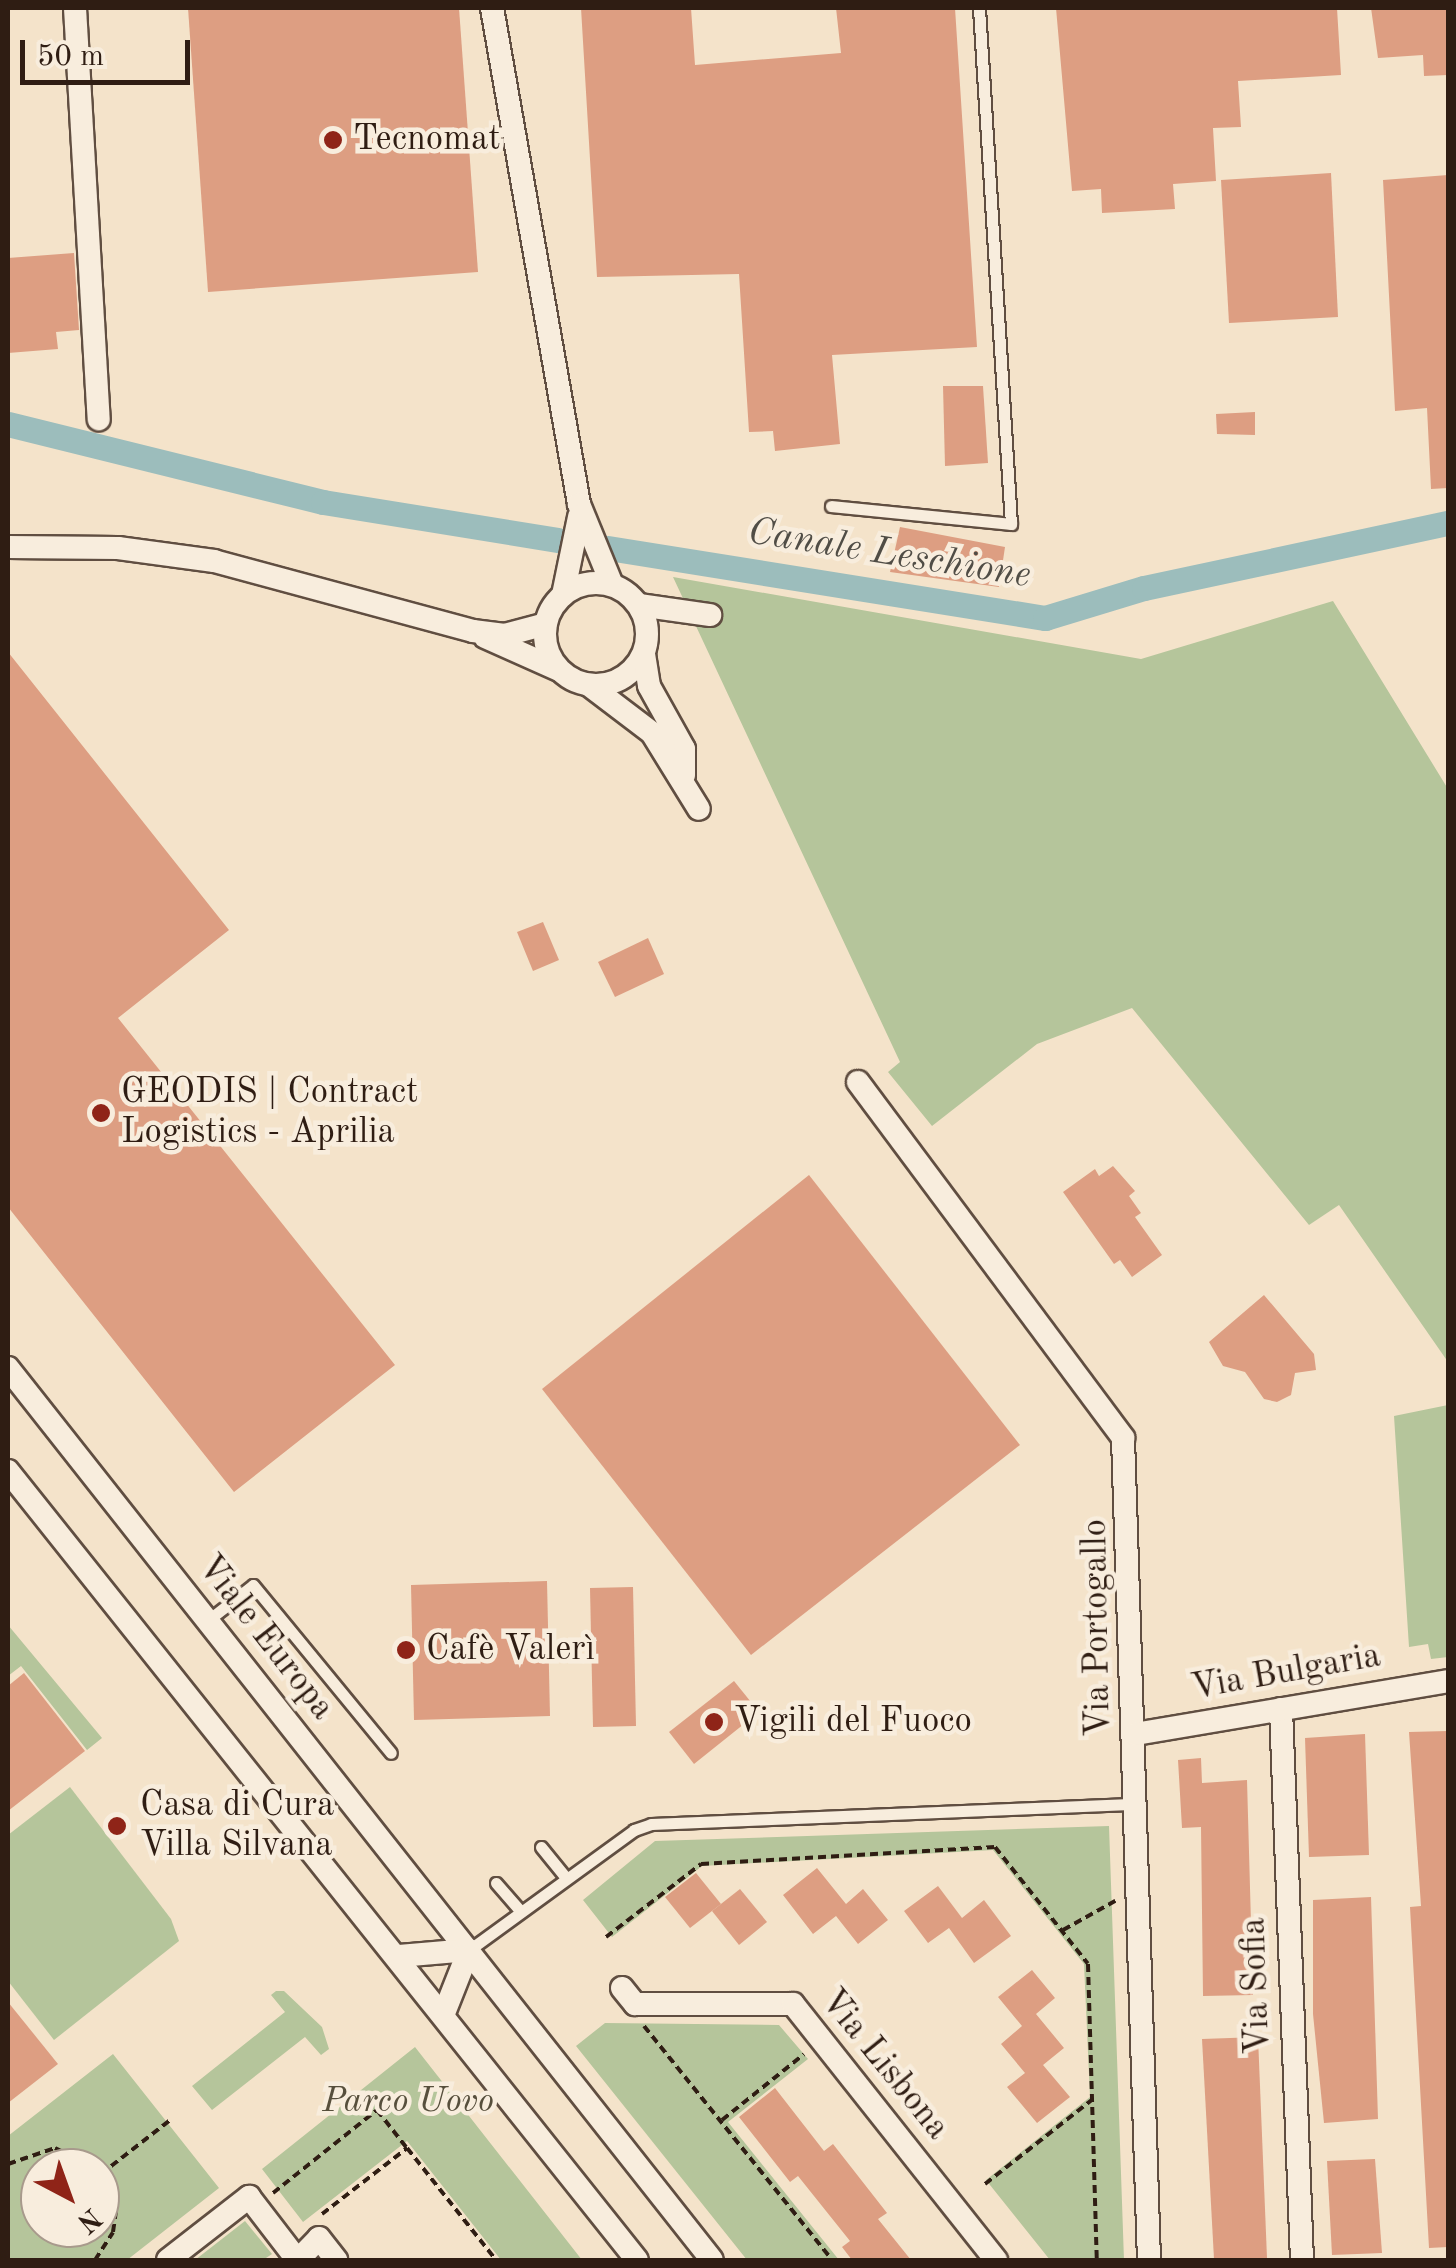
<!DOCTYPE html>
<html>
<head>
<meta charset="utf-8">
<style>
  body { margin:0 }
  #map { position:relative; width:1456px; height:2268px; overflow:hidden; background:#f4e3ca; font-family:"Old Standard TT",serif }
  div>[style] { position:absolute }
  .green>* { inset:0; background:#b5c59b }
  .canal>* { height:25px; margin:-12.5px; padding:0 12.5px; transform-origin:12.5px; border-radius:12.5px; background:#9cbdbc }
  .building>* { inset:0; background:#dd9e82 }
  .path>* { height:4px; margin-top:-2px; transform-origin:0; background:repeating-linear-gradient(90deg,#2f1d13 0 8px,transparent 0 13px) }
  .roads { filter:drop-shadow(2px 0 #604e41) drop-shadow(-2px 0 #604e41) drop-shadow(0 2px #604e41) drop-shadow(0 -2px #604e41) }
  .lane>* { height:11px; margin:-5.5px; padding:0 5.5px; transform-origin:5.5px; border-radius:5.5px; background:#f8eddd }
  .street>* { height:22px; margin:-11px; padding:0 11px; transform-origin:11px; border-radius:11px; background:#f8eddd }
  .street>.ring { margin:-11px; padding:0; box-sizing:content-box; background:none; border:22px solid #f8eddd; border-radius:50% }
  .dots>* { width:28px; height:28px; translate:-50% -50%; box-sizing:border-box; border:5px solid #f8eddd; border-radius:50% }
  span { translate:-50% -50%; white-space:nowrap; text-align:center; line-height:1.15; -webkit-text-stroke:9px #f8eddd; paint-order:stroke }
  .poi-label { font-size:35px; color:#2f1d13 }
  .left { translate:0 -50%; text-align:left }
  .street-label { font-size:35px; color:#2f1d13 }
  .park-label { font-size:35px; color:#574f3c; font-style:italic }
  .water-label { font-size:38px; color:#504d46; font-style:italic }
  .frame { position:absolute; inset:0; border:10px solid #2f1d13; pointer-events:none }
  .north { position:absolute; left:20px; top:2148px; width:100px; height:100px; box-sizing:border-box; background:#f8eddd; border:2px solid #a89a8c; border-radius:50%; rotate:139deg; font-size:28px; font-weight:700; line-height:40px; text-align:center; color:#2f1d13 }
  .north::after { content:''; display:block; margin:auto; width:35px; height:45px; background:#8f2418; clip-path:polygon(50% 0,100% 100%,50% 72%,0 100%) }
  .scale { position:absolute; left:20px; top:40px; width:170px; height:45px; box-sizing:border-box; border:5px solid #2f1d13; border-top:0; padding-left:12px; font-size:30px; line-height:35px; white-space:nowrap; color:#2f1d13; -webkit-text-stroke:8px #f8eddd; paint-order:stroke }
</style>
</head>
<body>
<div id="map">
  <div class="green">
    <div style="clip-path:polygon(673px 577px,1141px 659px,1333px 601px,1448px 789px,1448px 1362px,1339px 1205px,1309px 1225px,1132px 1008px,1037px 1044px,932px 1126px,888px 1072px,900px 1062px)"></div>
    <div style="clip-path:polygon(1448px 1405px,1448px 1657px,1431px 1659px,1428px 1644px,1409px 1647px,1394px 1416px)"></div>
    <div style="clip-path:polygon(8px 1625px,102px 1738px,87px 1750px,21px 1666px,8px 1676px)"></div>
    <div style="clip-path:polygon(70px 1787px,171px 1919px,179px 1941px,54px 2040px,8px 1981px,8px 1835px)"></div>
    <div style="clip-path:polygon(1109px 1826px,1124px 2260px,1050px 2260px,986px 2180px,1090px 2097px,1084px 1964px,993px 1850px,702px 1866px,612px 1937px,583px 1900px,655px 1841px)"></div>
    <div style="clip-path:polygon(276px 1991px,284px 1991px,322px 2027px,329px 2049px,321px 2055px,305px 2037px,212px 2110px,192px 2086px,285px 2012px,271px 1995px)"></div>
    <div style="clip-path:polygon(605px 2023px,779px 2025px,808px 2059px,728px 2122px,839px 2260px,747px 2260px,576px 2046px)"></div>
    <div style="clip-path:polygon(415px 2047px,582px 2260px,501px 2260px,407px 2141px,303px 2222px,262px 2169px)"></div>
    <div style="clip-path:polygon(evenodd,113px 2054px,219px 2188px,127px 2260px,8px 2260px,8px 2136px,113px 2054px,40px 2168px,100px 2168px,100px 2228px,40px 2228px,40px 2168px)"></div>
    <div style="clip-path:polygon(245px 2221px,272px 2254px,263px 2260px,195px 2260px)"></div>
  </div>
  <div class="canal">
    <div style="left:8px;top:424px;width:325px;rotate:13.9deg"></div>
    <div style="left:323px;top:502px;width:237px;rotate:9.2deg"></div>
    <div style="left:608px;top:548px;width:443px;rotate:9.1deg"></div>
    <div style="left:1045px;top:618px;width:103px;rotate:-16.9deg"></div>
    <div style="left:1144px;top:588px;width:311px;rotate:-12.1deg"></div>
  </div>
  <div class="building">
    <div style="clip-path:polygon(188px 8px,459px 8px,478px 272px,208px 292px)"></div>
    <div style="clip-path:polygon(581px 8px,691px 8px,695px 65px,841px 53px,836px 8px,955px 8px,977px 347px,832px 355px,840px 444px,775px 451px,773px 431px,749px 432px,739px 274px,597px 277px)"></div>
    <div style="clip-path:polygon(1056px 8px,1337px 8px,1341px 75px,1238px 81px,1241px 127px,1213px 128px,1216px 181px,1173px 184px,1175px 209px,1102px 213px,1101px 189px,1072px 191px)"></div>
    <div style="clip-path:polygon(1371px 8px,1448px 8px,1448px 75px,1424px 76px,1423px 55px,1378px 58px)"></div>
    <div style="clip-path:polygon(1331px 173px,1338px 317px,1229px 323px,1221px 180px)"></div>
    <div style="clip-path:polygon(1448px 175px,1448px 488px,1431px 489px,1427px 408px,1395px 411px,1383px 180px)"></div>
    <div style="clip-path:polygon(74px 253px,79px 330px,56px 332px,58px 349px,8px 353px,8px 258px)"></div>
    <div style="clip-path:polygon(943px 386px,983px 386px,988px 463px,945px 466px)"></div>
    <div style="clip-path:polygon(1255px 412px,1255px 435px,1217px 434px,1216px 414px)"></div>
    <div style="clip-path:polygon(900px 527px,1005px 547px,999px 587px,890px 572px)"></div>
    <div style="clip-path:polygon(8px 652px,229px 930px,118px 1018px,395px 1365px,234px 1492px,8px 1207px)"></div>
    <div style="clip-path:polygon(543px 922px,559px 960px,533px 971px,517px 932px)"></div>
    <div style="clip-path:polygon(648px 938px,664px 974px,615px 997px,598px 962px)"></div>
    <div style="clip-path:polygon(1113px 1166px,1135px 1191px,1129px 1196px,1141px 1213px,1135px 1217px,1162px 1255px,1132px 1277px,1120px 1260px,1114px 1264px,1063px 1192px,1095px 1169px,1099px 1176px)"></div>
    <div style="clip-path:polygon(809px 1175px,1020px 1445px,751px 1655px,542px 1389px)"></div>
    <div style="clip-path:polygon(1264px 1295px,1314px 1354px,1316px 1370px,1295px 1373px,1291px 1395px,1277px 1402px,1264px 1399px,1245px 1372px,1223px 1366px,1209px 1342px)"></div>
    <div style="clip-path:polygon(547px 1581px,550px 1716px,414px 1720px,411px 1585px)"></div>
    <div style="clip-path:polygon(633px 1587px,636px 1726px,593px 1727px,590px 1588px)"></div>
    <div style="clip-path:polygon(24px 1673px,85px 1751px,8px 1811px,8px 1686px)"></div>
    <div style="clip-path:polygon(734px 1681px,759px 1712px,694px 1764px,669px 1732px)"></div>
    <div style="clip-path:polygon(1448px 1731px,1448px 2247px,1429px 2248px,1410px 1907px,1421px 1906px,1409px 1732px)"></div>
    <div style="clip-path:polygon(1365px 1734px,1369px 1855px,1309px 1857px,1305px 1738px)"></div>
    <div style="clip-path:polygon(1201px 1758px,1202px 1783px,1247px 1780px,1253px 1995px,1203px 1996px,1201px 1827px,1182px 1828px,1178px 1760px)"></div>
    <div style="clip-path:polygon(817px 1868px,846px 1904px,863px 1889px,888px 1920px,858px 1944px,836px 1916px,813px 1934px,783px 1895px)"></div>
    <div style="clip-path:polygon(696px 1873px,721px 1904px,690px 1928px,665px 1897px)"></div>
    <div style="clip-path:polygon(938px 1886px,962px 1918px,984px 1900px,1011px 1936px,974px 1963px,949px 1928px,928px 1943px,904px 1911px)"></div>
    <div style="clip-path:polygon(740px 1889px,767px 1922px,739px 1945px,712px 1911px)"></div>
    <div style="clip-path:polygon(1371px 1897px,1378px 2119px,1324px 2123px,1313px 2014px,1313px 1900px)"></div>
    <div style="clip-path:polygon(1032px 1970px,1055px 1998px,1036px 2014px,1064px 2048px,1043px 2065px,1070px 2097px,1037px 2123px,1007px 2087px,1025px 2073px,1001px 2044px,1022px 2026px,998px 1997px)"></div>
    <div style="clip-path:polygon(8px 2002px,58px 2064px,8px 2103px)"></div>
    <div style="clip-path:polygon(1258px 2037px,1267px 2258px,1214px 2259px,1202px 2039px)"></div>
    <div style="clip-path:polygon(775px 2088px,824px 2151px,833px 2144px,887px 2213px,878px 2219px,911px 2260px,852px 2260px,842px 2247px,850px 2241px,798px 2176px,790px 2182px,739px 2117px)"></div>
    <div style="clip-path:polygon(1375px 2159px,1382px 2253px,1332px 2255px,1327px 2161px)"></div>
  </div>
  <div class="path">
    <div style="left:1063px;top:1930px;width:60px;rotate:-29.1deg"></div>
    <div style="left:606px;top:1937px;width:120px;rotate:-37.5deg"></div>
    <div style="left:701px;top:1864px;width:294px;rotate:-3.3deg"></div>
    <div style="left:995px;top:1847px;width:149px;rotate:51.5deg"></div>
    <div style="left:1088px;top:1964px;width:296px;rotate:88.3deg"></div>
    <div style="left:644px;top:2026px;width:300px;rotate:51.2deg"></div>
    <div style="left:722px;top:2120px;width:105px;rotate:-38.8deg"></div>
    <div style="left:8px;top:2164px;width:50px;rotate:-18.8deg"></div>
    <div style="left:55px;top:2148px;width:46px;rotate:26deg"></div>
    <div style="left:101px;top:2174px;width:88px;rotate:-38deg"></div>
    <div style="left:985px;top:2184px;width:137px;rotate:-38.2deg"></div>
    <div style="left:273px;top:2193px;width:133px;rotate:-38.6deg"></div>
    <div style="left:377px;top:2110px;width:47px;rotate:51.9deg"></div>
    <div style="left:322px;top:2214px;width:108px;rotate:-37.8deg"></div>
    <div style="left:407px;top:2148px;width:143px;rotate:51.5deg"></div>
    <div style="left:95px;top:2260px;width:33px;rotate:-57deg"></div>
    <div style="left:113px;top:2232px;width:22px;rotate:-82deg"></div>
    <div style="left:116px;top:2210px;width:41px;rotate:-112.8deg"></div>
  </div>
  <div class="roads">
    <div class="lane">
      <div style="left:831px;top:506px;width:181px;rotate:5.7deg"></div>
      <div style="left:1011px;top:524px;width:517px;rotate:-93.55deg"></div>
      <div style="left:207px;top:1621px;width:58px;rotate:-38deg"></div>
      <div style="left:253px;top:1585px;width:217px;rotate:50.6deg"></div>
      <div style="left:541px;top:1847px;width:40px;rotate:51deg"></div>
      <div style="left:496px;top:1883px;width:38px;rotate:49deg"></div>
      <div style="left:469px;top:1950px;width:204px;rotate:-36deg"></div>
      <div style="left:634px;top:1830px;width:18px;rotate:-19deg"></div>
      <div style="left:651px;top:1824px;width:486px;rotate:-2.4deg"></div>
    </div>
    <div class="street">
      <div style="left:75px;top:8px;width:412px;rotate:86.7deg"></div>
      <div style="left:492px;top:8px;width:504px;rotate:80.05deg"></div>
      <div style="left:579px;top:504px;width:87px;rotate:67.8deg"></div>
      <div style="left:8px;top:547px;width:110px;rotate:0.5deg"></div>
      <div style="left:118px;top:548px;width:97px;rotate:7.7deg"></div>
      <div style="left:214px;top:561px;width:268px;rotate:15.1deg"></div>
      <div style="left:473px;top:631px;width:32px;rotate:7deg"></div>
      <div style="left:505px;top:635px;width:42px;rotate:-15deg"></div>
      <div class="ring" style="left:545px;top:583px;width:80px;height:80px"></div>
      <div style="left:563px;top:595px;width:80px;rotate:-78.4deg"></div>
      <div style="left:639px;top:605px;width:72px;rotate:8deg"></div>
      <div style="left:485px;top:637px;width:81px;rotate:24deg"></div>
      <div style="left:644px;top:654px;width:32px;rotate:81deg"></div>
      <div style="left:649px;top:686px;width:72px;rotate:60.9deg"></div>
      <div style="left:684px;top:749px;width:26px;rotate:90deg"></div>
      <div style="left:589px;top:685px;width:79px;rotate:37.3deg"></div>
      <div style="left:652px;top:733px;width:89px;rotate:58.3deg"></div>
      <div style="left:858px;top:1082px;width:444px;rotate:53.3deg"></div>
      <div style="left:1123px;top:1438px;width:822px;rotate:88.19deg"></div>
      <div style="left:8px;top:1368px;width:1136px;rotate:51.72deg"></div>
      <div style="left:8px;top:1471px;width:1009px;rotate:51.44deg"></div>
      <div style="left:1281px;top:1709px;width:551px;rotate:87.82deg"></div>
      <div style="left:1135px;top:1734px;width:317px;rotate:-9.6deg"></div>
      <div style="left:399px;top:1956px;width:70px;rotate:-4.9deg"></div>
      <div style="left:469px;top:1950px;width:68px;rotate:111.6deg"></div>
      <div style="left:622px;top:1988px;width:21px;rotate:51deg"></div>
      <div style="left:635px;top:2004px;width:158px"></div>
      <div style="left:793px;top:2004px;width:327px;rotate:51.6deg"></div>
      <div style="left:168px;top:2260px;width:103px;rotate:-37.9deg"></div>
      <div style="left:249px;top:2197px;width:76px;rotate:52.5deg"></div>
      <div style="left:298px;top:2260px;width:30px;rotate:-46deg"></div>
      <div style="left:319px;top:2238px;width:28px;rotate:52deg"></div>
    </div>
  </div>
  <div class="dots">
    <div style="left:333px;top:140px;background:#8f2418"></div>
    <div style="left:101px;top:1113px;background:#8f2418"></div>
    <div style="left:406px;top:1650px;background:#8f2418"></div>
    <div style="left:714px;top:1722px;background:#8f2418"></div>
    <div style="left:117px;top:1826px;background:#8f2418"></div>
  </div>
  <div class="poi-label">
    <span class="left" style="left:353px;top:140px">Tecnomat</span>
    <span class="left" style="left:121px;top:1113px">GEODIS | Contract<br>Logistics - Aprilia</span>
    <span class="left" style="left:426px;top:1650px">Cafè Valerì</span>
    <span class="left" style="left:734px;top:1722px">Vigili del Fuoco</span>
    <span class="left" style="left:140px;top:1826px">Casa di Cura<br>Villa Silvana</span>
  </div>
  <div class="street-label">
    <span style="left:1098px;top:1628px;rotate:-91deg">Via Portogallo</span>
    <span style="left:265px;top:1638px;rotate:52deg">Viale Europa</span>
    <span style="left:1286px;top:1673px;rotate:-10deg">Via Bulgaria</span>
    <span style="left:1257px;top:1986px;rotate:-92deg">Via Sofia</span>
    <span style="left:884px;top:2065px;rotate:51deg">Via Lisbona</span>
  </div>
  <div class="park-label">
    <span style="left:408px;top:2102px">Parco Uovo</span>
  </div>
  <div class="water-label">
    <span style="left:889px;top:555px;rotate:9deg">Canale Leschione</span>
  </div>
  <div class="frame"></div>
  <div class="north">N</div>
  <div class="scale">50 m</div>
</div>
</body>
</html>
